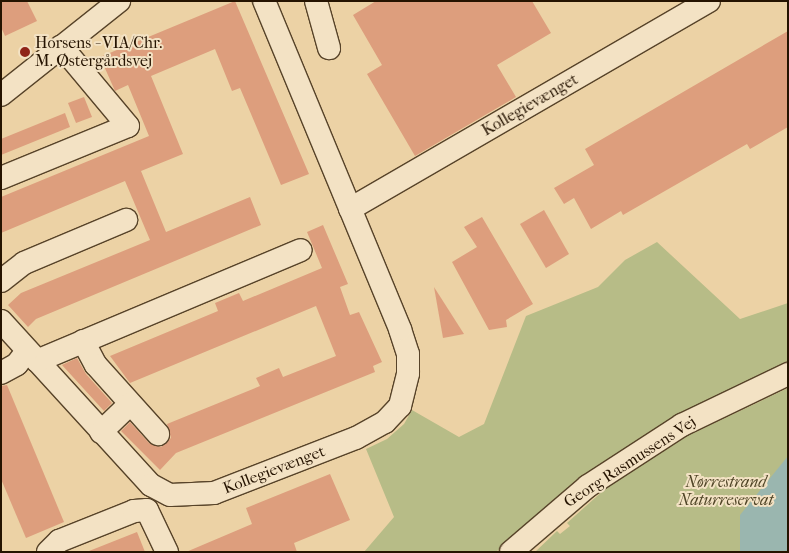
<!DOCTYPE html>
<html>
<head>
<meta charset="utf-8">
<style>
  body { margin:0 }
  #map { position:relative; width:789px; height:553px; overflow:hidden; background:#ecd2a5; font-family:"IM FELL French Canon",serif }
  div>[style] { position:absolute }
  .green>* { inset:0; background:#b7bc87 }
  .water>* { inset:0; background:#9ab6af }
  .building>* { inset:0; background:#dd9e7d }
  .roads { filter:drop-shadow(1px 0 #574329) drop-shadow(-1px 0 #574329) drop-shadow(0 1px #574329) drop-shadow(0 -1px #574329) }
  .minor>* { height:22px; margin:-11px; padding:0 11px; transform-origin:11px; border-radius:11px; background:#f3e2c4 }
  .dots>* { width:14px; height:14px; translate:-50% -50%; box-sizing:border-box; border:2px solid #f3e2c4; border-radius:50% }
  span { translate:-50% -50%; white-space:nowrap; text-align:center; line-height:1.15; -webkit-text-stroke:4px #f3e2c4; paint-order:stroke }
  .poi-label { font-size:16px; color:#251300 }
  .left { translate:0 -50%; text-align:left }
  .street-label { font-size:16px; color:#251300 }
  .park-label { font-size:16px; color:#514628; font-style:italic }
  .frame { position:absolute; inset:0; border:2px solid #251300; pointer-events:none }
</style>
</head>
<body>
<div id="map">
  <div class="green">
    <div style="clip-path:polygon(657px 242px,740px 319px,788px 303px,788px 365px,675px 418px,580px 477px,496px 552px,364px 552px,394px 517px,366px 449px,387px 439px,404px 424px,412px 410px,459px 437px,484px 424px,526px 316px,598px 287px,625px 260px)"></div>
    <div style="clip-path:polygon(788px 388px,788px 552px,535px 552px,557px 531px,560px 534px,570px 526px,567px 523px,605px 489px,687px 436px)"></div>
  </div>
  <div class="water">
    <div style="clip-path:polygon(788px 456px,788px 552px,740px 552px,740px 515px)"></div>
  </div>
  <div class="building">
    <div style="clip-path:polygon(1px 1px,27px 1px,37px 21px,5px 36px,1px 27px)"></div>
    <div style="clip-path:polygon(235px 1px,309px 174px,281px 185px,240px 88px,232px 91px,215px 49px,151px 76px,183px 154px,141px 171px,166px 232px,250px 197px,261px 225px,36px 319px,28px 327px,8px 305px,21px 293px,150px 240px,125px 181px,1px 233px,1px 197px,149px 136px,128px 85px,115px 91px,100px 57px)"></div>
    <div style="clip-path:polygon(376px 1px,532px 1px,551px 33px,497px 65px,516px 97px,415px 156px,367px 74px,382px 65px,353px 15px)"></div>
    <div style="clip-path:polygon(788px 31px,788px 127px,750px 149px,747px 144px,623px 215px,621px 211px,591px 229px,574px 198px,564px 204px,554px 188px,594px 165px,585px 149px)"></div>
    <div style="clip-path:polygon(84px 97px,92px 117px,76px 123px,68px 103px)"></div>
    <div style="clip-path:polygon(65px 113px,70px 127px,1px 155px,1px 139px)"></div>
    <div style="clip-path:polygon(544px 210px,569px 254px,546px 268px,520px 224px)"></div>
    <div style="clip-path:polygon(482px 217px,533px 304px,506px 320px,507px 327px,489px 330px,452px 262px,477px 247px,464px 227px)"></div>
    <div style="clip-path:polygon(323px 225px,348px 284px,340px 287px,350px 315px,359px 312px,382px 362px,373px 366px,375px 372px,176px 453px,160px 470px,121px 431px,130px 422px,149px 443px,161px 447px,171px 438px,167px 424px,260px 386px,256px 378px,279px 368px,283px 377px,336px 356px,316px 306px,130px 383px,110px 356px,218px 311px,215px 303px,239px 293px,243px 301px,322px 268px,307px 232px)"></div>
    <div style="clip-path:polygon(434px 287px,464px 334px,443px 338px)"></div>
    <div style="clip-path:polygon(77px 358px,86px 374px,112px 403px,104px 411px,62px 365px)"></div>
    <div style="clip-path:polygon(7px 385px,64px 522px,26px 538px,1px 479px,1px 386px)"></div>
    <div style="clip-path:polygon(330px 474px,350px 520px,294px 543px,297px 552px,186px 552px,252px 524px,246px 508px)"></div>
    <div style="clip-path:polygon(137px 532px,145px 552px,89px 552px,89px 551px)"></div>
  </div>
  <div class="roads">
    <div class="minor">
      <div style="left:316px;top:1px;width:49px;rotate:74.5deg"></div>
      <div style="left:1px;top:95px;width:151px;rotate:-38.5deg"></div>
      <div style="left:1px;top:178px;width:137px;rotate:-22.3deg"></div>
      <div style="left:128px;top:126px;width:104px;rotate:-129.9deg"></div>
      <div style="left:350px;top:209px;width:415px;rotate:-30.1deg"></div>
      <div style="left:1px;top:281px;width:29px;rotate:-38deg"></div>
      <div style="left:24px;top:263px;width:111px;rotate:-22.9deg"></div>
      <div style="left:1px;top:321px;width:222px;rotate:47.6deg"></div>
      <div style="left:151px;top:485px;width:21px;rotate:28deg"></div>
      <div style="left:170px;top:495px;width:44px;rotate:-2.6deg"></div>
      <div style="left:214px;top:493px;width:152px;rotate:-21.2deg"></div>
      <div style="left:356px;top:438px;width:33px;rotate:-29deg"></div>
      <div style="left:385px;top:422px;width:22px;rotate:-47deg"></div>
      <div style="left:400px;top:406px;width:34px;rotate:-76deg"></div>
      <div style="left:408px;top:373px;width:19px;rotate:-90deg"></div>
      <div style="left:408px;top:354px;width:26px;rotate:-108deg"></div>
      <div style="left:400px;top:329px;width:355px;rotate:-112.5deg"></div>
      <div style="left:83px;top:341px;width:27px;rotate:62deg"></div>
      <div style="left:96px;top:365px;width:93px;rotate:48.1deg"></div>
      <div style="left:37px;top:361px;width:286px;rotate:-22.8deg"></div>
      <div style="left:1px;top:373px;width:18px;rotate:-29deg"></div>
      <div style="left:17px;top:364px;width:16px;rotate:-52deg"></div>
      <div style="left:101px;top:432px;width:40px;rotate:-44deg"></div>
      <div style="left:147px;top:510px;width:47px;rotate:64.5deg"></div>
      <div style="left:48px;top:552px;width:16px;rotate:-45deg"></div>
      <div style="left:59px;top:541px;width:81px;rotate:-21.8deg"></div>
      <div style="left:134px;top:511px;width:13px;rotate:-4deg"></div>
      <div style="left:511px;top:552px;width:101px;rotate:-40.6deg"></div>
      <div style="left:588px;top:486px;width:112px;rotate:-33deg"></div>
      <div style="left:682px;top:425px;width:118px;rotate:-25.7deg"></div>
    </div>
  </div>
  <div class="dots">
    <div style="left:25px;top:52px;background:#8f2418"></div>
  </div>
  <div class="poi-label">
    <span class="left" style="left:35px;top:52px">Horsens - VIA/Chr.<br>M. Østergårdsvej</span>
  </div>
  <div class="street-label">
    <span style="left:530px;top:105px;rotate:-30deg">Kollegievænget</span>
    <span style="left:630px;top:462px;rotate:-33deg">Georg Rasmussens Vej</span>
    <span style="left:274px;top:470px;rotate:-21deg">Kollegievænget</span>
  </div>
  <div class="park-label">
    <span style="left:726px;top:491px">Nørrestrand<br>Naturreservat</span>
  </div>
  <div class="frame"></div>
</div>
</body>
</html>
